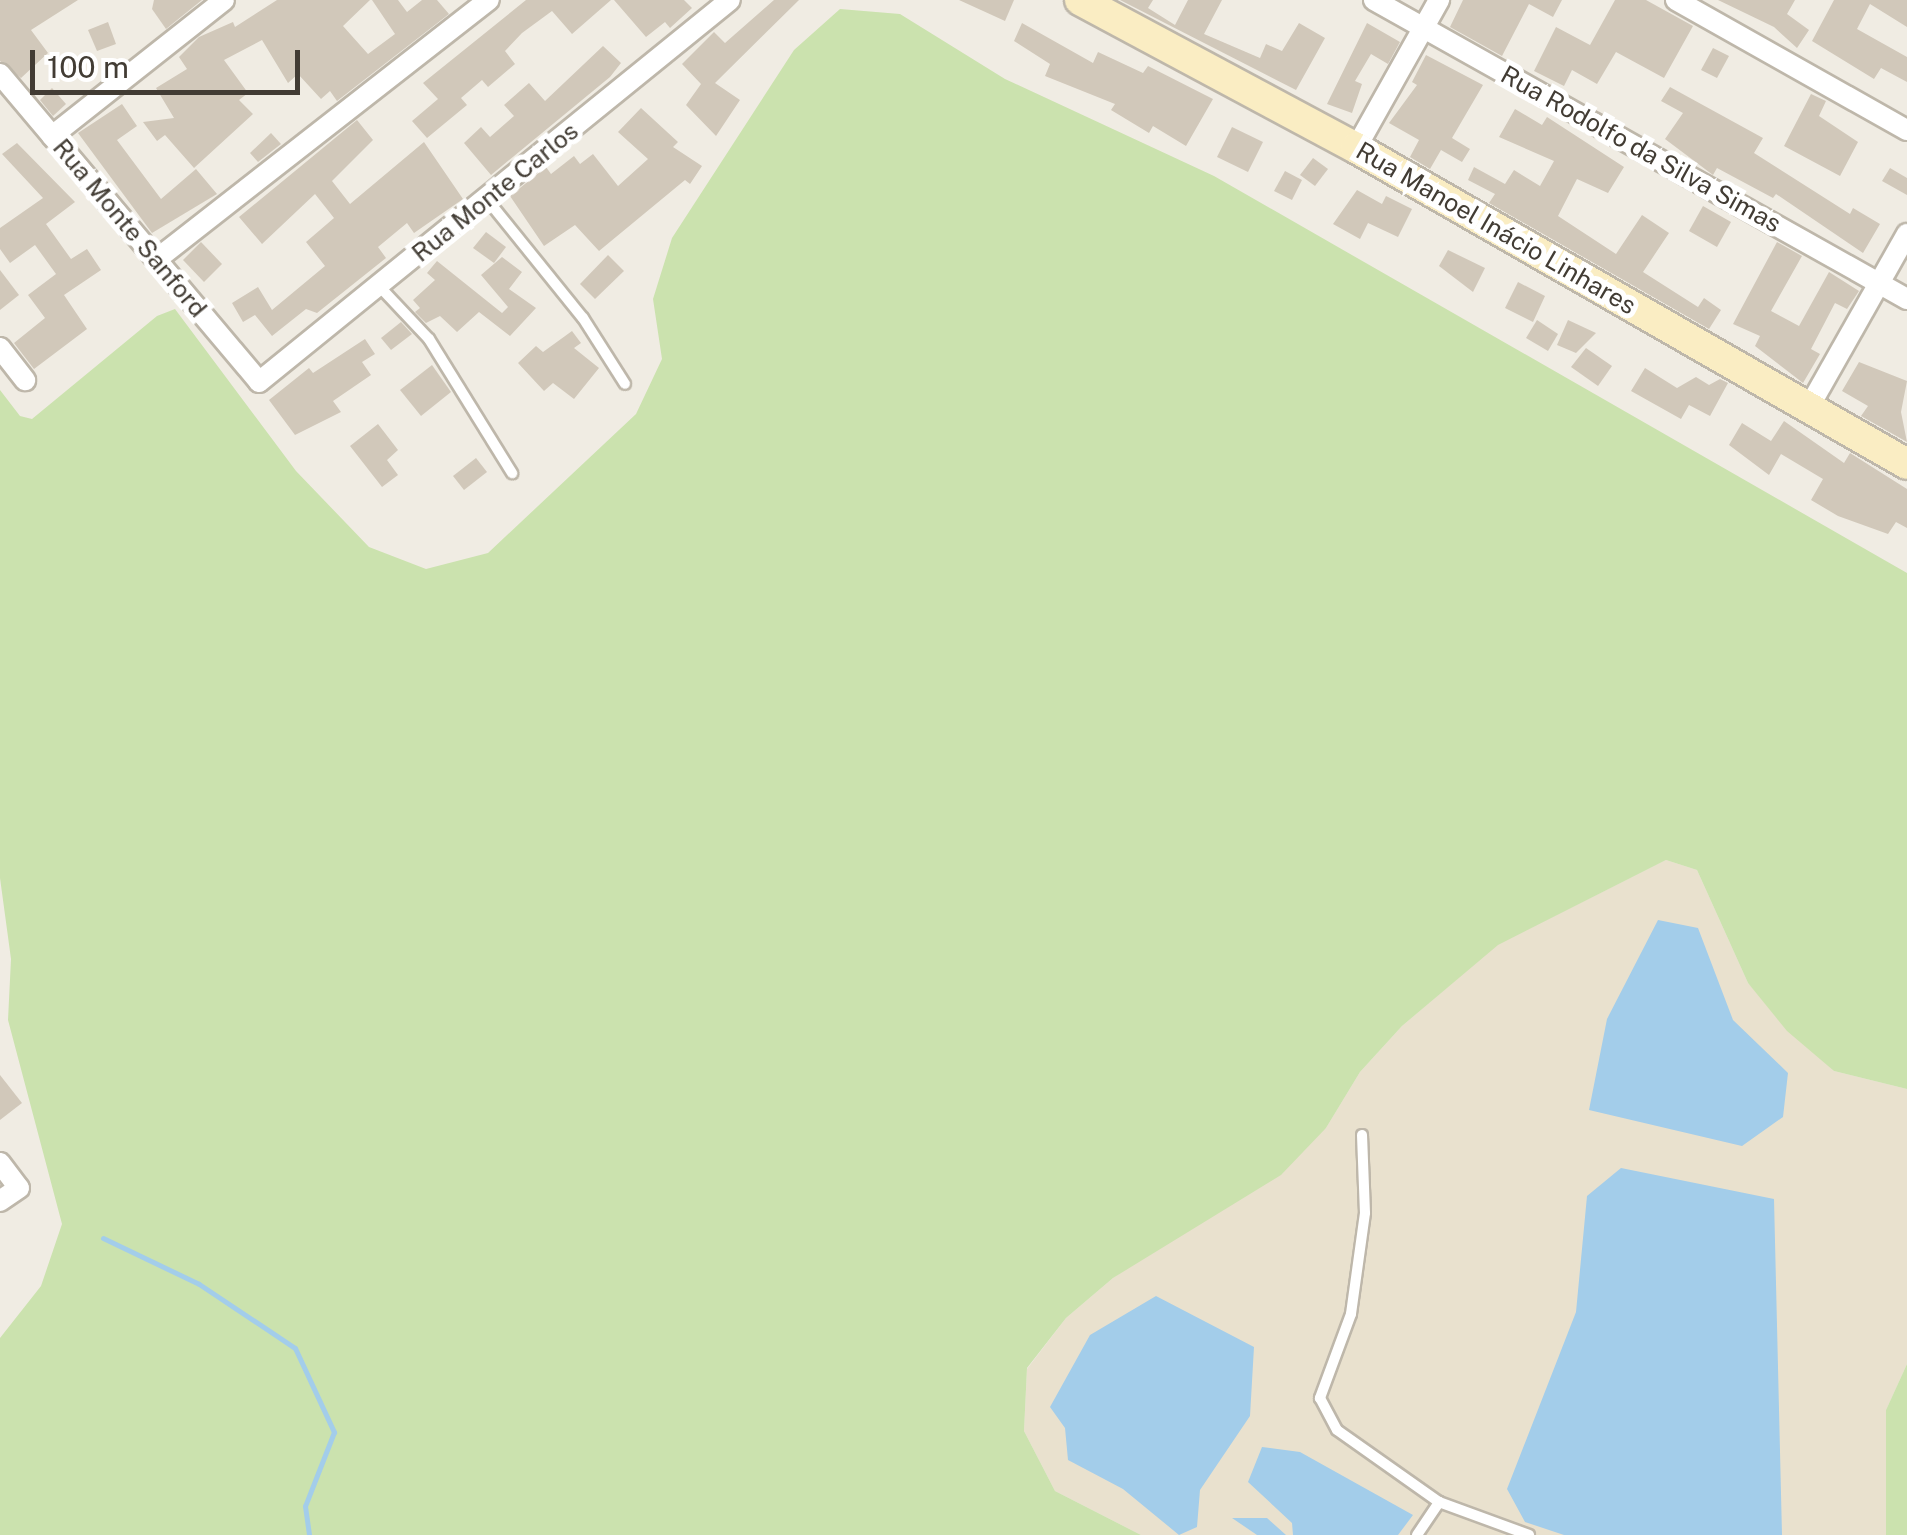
<!DOCTYPE html>
<html>
<head>
<meta charset="utf-8">
<style>
  body { margin:0 }
  #map { position:relative; width:1907px; height:1535px; overflow:hidden; background:#f0ece3; font-family:"Public Sans",sans-serif }
  div>[style] { position:absolute }
  .education>* { inset:0; background:#e9e1ce }
  .green>* { inset:0; background:#cbe2ae }
  .water>* { inset:0; background:#a3cdea }
  .stream>* { height:5px; margin:-2.5px; padding:0 2.5px; transform-origin:2.5px; border-radius:2.5px; background:#a3cdea }
  .building>* { inset:0; background:#d1c8ba }
  .roads { filter:drop-shadow(2px 0 #beb7aa) drop-shadow(-2px 0 #beb7aa) drop-shadow(0 2px #beb7aa) drop-shadow(0 -2px #beb7aa) }
  .lane>* { height:10px; margin:-5px; padding:0 5px; transform-origin:5px; border-radius:5px; background:#fff }
  .street>* { height:20px; margin:-10px; padding:0 10px; transform-origin:10px; border-radius:10px; background:#fff }
  .secondary>* { height:30px; margin:-15px; padding:0 15px; transform-origin:15px; border-radius:15px; background:#faedc3 }
  span { translate:-50% -50%; white-space:nowrap; text-align:center; line-height:1.15; -webkit-text-stroke:10px #fff; paint-order:stroke }
  .street-label { font-size:25px; color:#423c34 }
  .scale { position:absolute; left:30px; top:50px; width:270px; height:45px; box-sizing:border-box; border:5px solid #423c34; border-top:0; padding-left:12px; font-size:30px; line-height:35px; white-space:nowrap; color:#423c34; -webkit-text-stroke:8px #fff; paint-order:stroke }
</style>
</head>
<body>
<div id="map">
  <div class="education">
    <div style="clip-path:polygon(1666px 860px,1697px 870px,1748px 983px,1834px 1071px,1907px 1089px,1907px 1364px,1886px 1410px,1886px 1535px,1141px 1535px,1055px 1491px,1024px 1431px,1027px 1369px,1066px 1318px,1113px 1278px,1326px 1128px,1360px 1072px,1402px 1026px,1498px 944px)"></div>
  </div>
  <div class="green">
    <div style="clip-path:polygon(840px 9px,900px 14px,1005px 79px,1214px 176px,1907px 573px,1907px 1089px,1834px 1071px,1787px 1031px,1748px 983px,1697px 870px,1666px 860px,1498px 945px,1402px 1026px,1360px 1072px,1326px 1128px,1281px 1175px,1113px 1278px,1066px 1318px,1027px 1368px,1024px 1431px,1055px 1491px,1141px 1535px,0 1535px,0 1338px,41px 1286px,62px 1224px,8px 1020px,11px 959px,0 878px,0 390px,20px 416px,32px 419px,157px 316px,175px 309px,296px 471px,369px 547px,426px 569px,488px 553px,636px 414px,662px 359px,653px 299px,672px 238px,794px 50px)"></div>
    <div style="clip-path:polygon(1907px 1364px,1907px 1535px,1886px 1535px,1886px 1410px)"></div>
  </div>
  <div class="water">
    <div style="clip-path:polygon(1658px 920px,1698px 928px,1733px 1020px,1788px 1073px,1783px 1117px,1742px 1146px,1589px 1110px,1607px 1019px)"></div>
    <div style="clip-path:polygon(1621px 1168px,1774px 1199px,1782px 1535px,1564px 1535px,1525px 1522px,1507px 1489px,1576px 1312px,1587px 1196px)"></div>
    <div style="clip-path:polygon(1156px 1296px,1254px 1347px,1250px 1416px,1200px 1490px,1197px 1527px,1179px 1535px,1123px 1489px,1068px 1460px,1065px 1428px,1050px 1407px,1090px 1335px)"></div>
    <div style="clip-path:polygon(1262px 1447px,1300px 1452px,1413px 1515px,1398px 1535px,1293px 1535px,1292px 1523px,1248px 1482px)"></div>
    <div style="clip-path:polygon(1232px 1518px,1267px 1518px,1286px 1535px,1257px 1535px)"></div>
  </div>
  <div class="stream">
    <div style="left:103px;top:1238px;width:106px;rotate:25.6deg"></div>
    <div style="left:199px;top:1284px;width:115px;rotate:33.7deg"></div>
    <div style="left:295px;top:1348px;width:93px;rotate:65.1deg"></div>
    <div style="left:334px;top:1432px;width:79px;rotate:111.4deg"></div>
    <div style="left:305px;top:1506px;width:29px;rotate:82deg"></div>
  </div>
  <div class="building">
    <div style="clip-path:polygon(0 0,78px 0,31px 30px,48px 53px,21px 78px,0 61px)"></div>
    <div style="clip-path:polygon(154px 0,202px 0,166px 29px,152px 9px)"></div>
    <div style="clip-path:polygon(277px 0,370px 0,343px 26px,368px 54px,395px 34px,372px 0,398px 0,407px 12px,422px 0,437px 0,449px 14px,337px 101px,330px 91px,321px 99px,298px 74px,288px 83px,262px 40px,224px 60px,248px 93px,239px 100px,253px 114px,194px 168px,165px 135px,157px 141px,143px 122px,174px 118px,156px 88px,187px 69px,179px 57px,199px 37px,233px 22px,235px 27px)"></div>
    <div style="clip-path:polygon(526px 0,611px 0,572px 34px,552px 11px,522px 33px,505px 51px,515px 64px,488px 87px,482px 80px,461px 98px,467px 105px,427px 138px,412px 121px,438px 99px,423px 83px)"></div>
    <div style="clip-path:polygon(614px 0,684px 0,692px 8px,670px 28px,665px 22px,646px 37px)"></div>
    <div style="clip-path:polygon(774px 0,799px 0,715px 83px,740px 100px,716px 136px,686px 105px,701px 84px,682px 64px,714px 32px,725px 43px)"></div>
    <div style="clip-path:polygon(959px 0,1014px 0,1005px 21px)"></div>
    <div style="clip-path:polygon(1120px 0,1153px 0,1148px 8px,1175px 25px,1188px 0,1222px 0,1204px 34px,1260px 58px,1266px 44px,1282px 51px,1299px 23px,1325px 38px,1296px 90px)"></div>
    <div style="clip-path:polygon(1463px 0,1562px 0,1553px 17px,1529px 4px,1502px 56px,1450px 27px)"></div>
    <div style="clip-path:polygon(1615px 0,1646px 0,1693px 26px,1664px 78px,1616px 52px,1597px 84px,1572px 70px,1564px 86px,1534px 71px,1556px 27px,1590px 45px)"></div>
    <div style="clip-path:polygon(1718px 0,1795px 0,1787px 14px,1809px 30px,1797px 48px,1774px 27px)"></div>
    <div style="clip-path:polygon(1834px 0,1907px 0,1907px 27px,1870px 4px,1857px 29px,1907px 57px,1907px 82px,1881px 68px,1874px 79px,1812px 41px)"></div>
    <div style="clip-path:polygon(108px 22px,116px 44px,97px 51px,88px 30px)"></div>
    <div style="clip-path:polygon(1022px 23px,1093px 63px,1098px 52px,1143px 73px,1148px 66px,1213px 99px,1186px 146px,1153px 126px,1149px 133px,1111px 110px,1115px 104px,1045px 76px,1050px 64px,1014px 41px)"></div>
    <div style="clip-path:polygon(1367px 23px,1400px 42px,1388px 64px,1371px 54px,1355px 81px,1362px 84px,1352px 113px,1327px 104px)"></div>
    <div style="clip-path:polygon(603px 46px,621px 63px,610px 77px,491px 175px,464px 143px,481px 127px,490px 137px,514px 116px,504px 105px,529px 83px,545px 101px)"></div>
    <div style="clip-path:polygon(1713px 48px,1729px 56px,1717px 78px,1701px 70px)"></div>
    <div style="clip-path:polygon(1426px 55px,1483px 85px,1452px 138px,1470px 149px,1462px 162px,1441px 150px,1430px 169px,1410px 157px,1419px 140px,1389px 123px,1417px 85px,1412px 82px)"></div>
    <div style="clip-path:polygon(1670px 87px,1763px 138px,1754px 153px,1850px 214px,1853px 208px,1880px 224px,1863px 253px,1776px 194px,1773px 198px,1717px 168px,1713px 175px,1665px 139px,1683px 113px,1661px 101px)"></div>
    <div style="clip-path:polygon(52px 88px,66px 104px,53px 116px,40px 100px)"></div>
    <div style="clip-path:polygon(1811px 94px,1826px 101px,1819px 116px,1858px 142px,1840px 176px,1784px 146px)"></div>
    <div style="clip-path:polygon(122px 104px,137px 126px,117px 140px,161px 199px,196px 169px,217px 194px,152px 233px,78px 133px)"></div>
    <div style="clip-path:polygon(641px 108px,678px 142px,673px 147px,702px 166px,690px 184px,685px 180px,599px 251px,575px 225px,544px 246px,510px 196px,546px 167px,551px 174px,574px 156px,580px 164px,593px 154px,618px 186px,648px 159px,618px 132px)"></div>
    <div style="clip-path:polygon(1515px 109px,1542px 125px,1547px 117px,1624px 167px,1608px 193px,1577px 179px,1558px 216px,1616px 254px,1642px 215px,1669px 233px,1643px 272px,1698px 307px,1704px 298px,1721px 310px,1709px 329px,1489px 203px,1495px 194px,1468px 180px,1474px 167px,1505px 184px,1514px 170px,1540px 186px,1554px 161px,1499px 137px)"></div>
    <div style="clip-path:polygon(357px 120px,373px 140px,332px 181px,350px 204px,424px 142px,463px 199px,414px 233px,407px 223px,378px 247px,386px 258px,317px 313px,306px 309px,272px 336px,255px 315px,243px 322px,232px 303px,258px 287px,272px 310px,325px 266px,306px 242px,334px 218px,315px 194px,262px 244px,239px 217px)"></div>
    <div style="clip-path:polygon(1232px 127px,1263px 142px,1248px 172px,1217px 157px)"></div>
    <div style="clip-path:polygon(271px 133px,281px 144px,258px 162px,250px 153px)"></div>
    <div style="clip-path:polygon(17px 143px,75px 202px,46px 224px,71px 259px,87px 249px,101px 270px,64px 295px,87px 329px,34px 369px,14px 343px,45px 318px,28px 295px,56px 274px,35px 245px,10px 263px,0 249px,0 228px,43px 198px,2px 154px)"></div>
    <div style="clip-path:polygon(1313px 158px,1328px 169px,1315px 186px,1300px 175px)"></div>
    <div style="clip-path:polygon(1890px 168px,1907px 178px,1907px 195px,1882px 181px)"></div>
    <div style="clip-path:polygon(1285px 171px,1302px 180px,1292px 200px,1274px 191px)"></div>
    <div style="clip-path:polygon(1357px 190px,1382px 204px,1386px 196px,1412px 209px,1398px 237px,1368px 223px,1360px 239px,1333px 224px)"></div>
    <div style="clip-path:polygon(1703px 206px,1731px 222px,1717px 247px,1689px 231px)"></div>
    <div style="clip-path:polygon(486px 232px,506px 247px,494px 263px,473px 248px)"></div>
    <div style="clip-path:polygon(201px 242px,222px 264px,204px 282px,183px 260px)"></div>
    <div style="clip-path:polygon(1777px 242px,1802px 256px,1771px 311px,1799px 326px,1829px 272px,1859px 291px,1847px 309px,1835px 303px,1811px 349px,1820px 354px,1803px 383px,1755px 346px,1760px 336px,1733px 324px)"></div>
    <div style="clip-path:polygon(1448px 250px,1485px 268px,1473px 292px,1439px 266px)"></div>
    <div style="clip-path:polygon(608px 255px,624px 271px,595px 299px,580px 284px)"></div>
    <div style="clip-path:polygon(502px 257px,522px 272px,509px 289px,536px 308px,510px 336px,479px 312px,457px 332px,440px 316px,426px 323px,415px 312px,420px 308px,413px 300px,435px 280px,427px 273px,437px 261px,502px 313px,508px 307px,481px 275px)"></div>
    <div style="clip-path:polygon(0 270px,19px 295px,0 310px)"></div>
    <div style="clip-path:polygon(1518px 282px,1545px 296px,1533px 322px,1505px 308px)"></div>
    <div style="clip-path:polygon(1537px 320px,1558px 334px,1548px 351px,1526px 338px)"></div>
    <div style="clip-path:polygon(1568px 320px,1596px 333px,1576px 353px,1557px 345px)"></div>
    <div style="clip-path:polygon(401px 322px,412px 334px,391px 350px,381px 338px)"></div>
    <div style="clip-path:polygon(572px 331px,581px 343px,574px 348px,599px 368px,574px 399px,553px 383px,544px 391px,518px 363px,536px 346px,543px 352px)"></div>
    <div style="clip-path:polygon(365px 339px,375px 354px,362px 362px,371px 375px,333px 401px,341px 412px,295px 435px,269px 400px,309px 368px,313px 373px)"></div>
    <div style="clip-path:polygon(1586px 348px,1612px 366px,1598px 386px,1571px 367px)"></div>
    <div style="clip-path:polygon(1859px 362px,1907px 381px,1901px 412px,1907px 442px,1861px 416px,1868px 406px,1842px 391px)"></div>
    <div style="clip-path:polygon(432px 365px,451px 392px,421px 416px,400px 390px)"></div>
    <div style="clip-path:polygon(1645px 368px,1677px 388px,1696px 377px,1709px 385px,1720px 379px,1728px 383px,1710px 416px,1689px 405px,1681px 419px,1631px 391px)"></div>
    <div style="clip-path:polygon(1784px 421px,1844px 463px,1850px 453px,1907px 489px,1907px 528px,1896px 522px,1888px 534px,1838px 516px,1811px 500px,1823px 479px,1781px 454px,1769px 475px,1729px 445px,1742px 423px,1771px 441px)"></div>
    <div style="clip-path:polygon(378px 424px,398px 450px,387px 460px,398px 475px,382px 487px,350px 446px)"></div>
    <div style="clip-path:polygon(476px 458px,487px 472px,464px 490px,453px 476px)"></div>
    <div style="clip-path:polygon(0 1075px,22px 1103px,0 1120px)"></div>
  </div>
  <div class="roads">
    <div class="lane">
      <div style="left:486px;top:198px;width:154px;rotate:51.1deg"></div>
      <div style="left:583px;top:318px;width:78px;rotate:57.5deg"></div>
      <div style="left:380px;top:287px;width:71px;rotate:46.7deg"></div>
      <div style="left:429px;top:339px;width:158px;rotate:58.2deg"></div>
      <div style="left:1362px;top:1135px;width:78px;rotate:87.8deg"></div>
      <div style="left:1365px;top:1213px;width:102px;rotate:97.9deg"></div>
      <div style="left:1351px;top:1314px;width:90px;rotate:110.3deg"></div>
      <div style="left:1320px;top:1398px;width:36px;rotate:62deg"></div>
      <div style="left:1337px;top:1430px;width:125px;rotate:35.2deg"></div>
      <div style="left:1439px;top:1502px;width:96px;rotate:20.1deg"></div>
      <div style="left:1417px;top:1535px;width:40px;rotate:-56deg"></div>
    </div>
    <div class="street">
      <div style="left:1374px;top:0;width:611px;rotate:29.29deg"></div>
      <div style="left:1676px;top:0;width:265px;rotate:29.4deg"></div>
      <div style="left:0;top:74px;width:402px;rotate:49.9deg"></div>
      <div style="left:259px;top:382px;width:606px;rotate:-39.04deg"></div>
      <div style="left:52px;top:136px;width:219px;rotate:-38.3deg"></div>
      <div style="left:1356px;top:148px;width:170px;rotate:-60.7deg"></div>
      <div style="left:157px;top:259px;width:421px;rotate:-38deg"></div>
      <div style="left:0;top:348px;width:41px;rotate:52deg"></div>
      <div style="left:1809px;top:407px;width:199px;rotate:-60.5deg"></div>
      <div style="left:0;top:1163px;width:31px;rotate:53deg"></div>
      <div style="left:19px;top:1188px;width:23px;rotate:146deg"></div>
    </div>
    <div class="secondary">
      <div style="left:1080px;top:0;width:313px;rotate:28.2deg"></div>
      <div style="left:1356px;top:148px;width:635px;rotate:29.83deg"></div>
    </div>
  </div>
  <div class="street-label">
    <span style="left:1641px;top:149px;rotate:29deg">Rua Rodolfo da Silva Simas</span>
    <span style="left:495px;top:192px;rotate:-39deg">Rua Monte Carlos</span>
    <span style="left:130px;top:228px;rotate:50deg">Rua Monte Sanford</span>
    <span style="left:1496px;top:228px;rotate:30deg">Rua Manoel Inácio Linhares</span>
  </div>
  <div class="scale">100 m</div>
</div>
</body>
</html>
